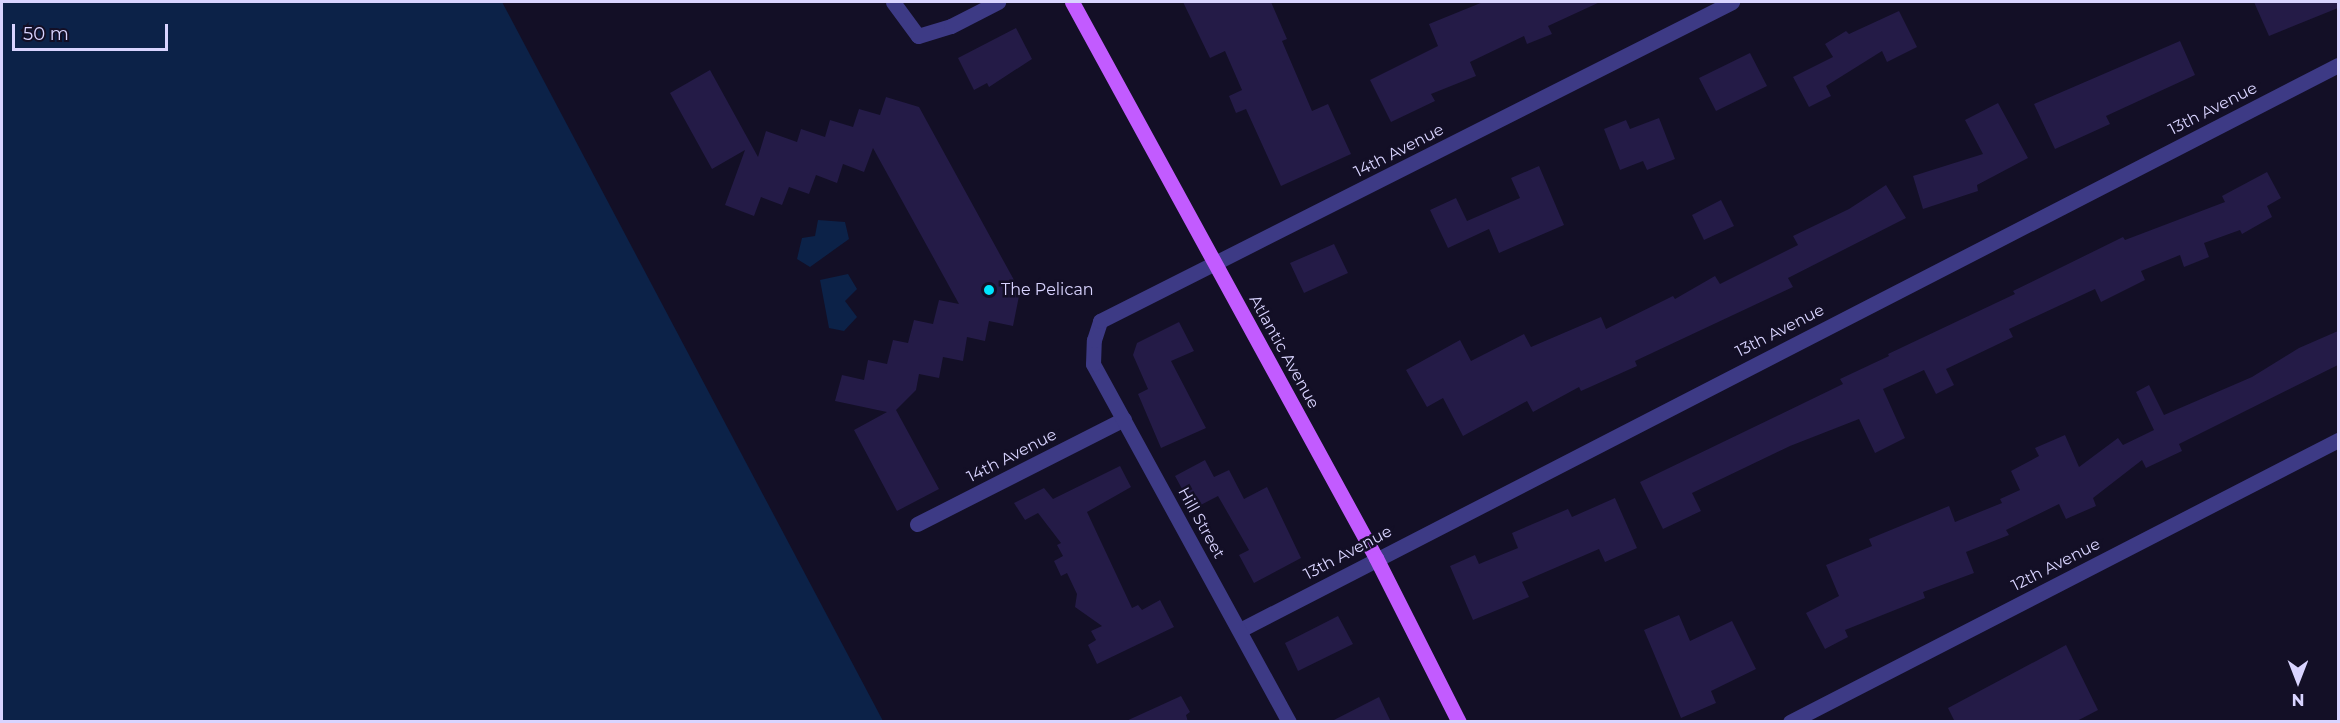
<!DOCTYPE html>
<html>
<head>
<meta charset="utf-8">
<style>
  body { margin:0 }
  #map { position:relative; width:2340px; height:723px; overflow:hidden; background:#130f26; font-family:Montserrat,sans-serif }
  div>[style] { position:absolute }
  .water>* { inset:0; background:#0c2248 }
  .building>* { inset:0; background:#241b47 }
  .minor>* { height:15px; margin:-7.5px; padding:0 7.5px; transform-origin:7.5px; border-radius:7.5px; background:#3d3a85 }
  .major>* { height:15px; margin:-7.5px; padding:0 7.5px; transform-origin:7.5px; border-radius:7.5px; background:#c25bff }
  .dots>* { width:16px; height:16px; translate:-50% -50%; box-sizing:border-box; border:3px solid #130f26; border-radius:50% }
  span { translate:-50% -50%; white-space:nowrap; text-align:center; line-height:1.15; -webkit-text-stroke:5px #130f26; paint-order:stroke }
  .street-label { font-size:16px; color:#d9d4ff }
  .poi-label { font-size:16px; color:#d9d4ff }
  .left { translate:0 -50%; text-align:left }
  .frame { position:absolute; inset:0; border:3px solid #d9d4ff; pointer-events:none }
  .north { position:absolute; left:2268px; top:651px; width:60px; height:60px; -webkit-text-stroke:4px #130f26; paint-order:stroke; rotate:180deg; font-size:16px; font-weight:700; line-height:24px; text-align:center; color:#d9d4ff }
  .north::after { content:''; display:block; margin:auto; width:21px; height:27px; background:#d9d4ff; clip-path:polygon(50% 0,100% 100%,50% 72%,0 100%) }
  .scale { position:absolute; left:12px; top:24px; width:156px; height:27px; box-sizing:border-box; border:3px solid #d9d4ff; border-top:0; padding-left:8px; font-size:18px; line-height:21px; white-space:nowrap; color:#d9d4ff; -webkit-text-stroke:4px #130f26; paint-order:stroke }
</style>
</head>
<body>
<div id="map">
  <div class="water">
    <div style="clip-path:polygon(2px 2px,502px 2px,883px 721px,2px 721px)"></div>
    <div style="clip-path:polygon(818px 220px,845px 222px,849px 239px,810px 267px,797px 259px,802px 238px,815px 236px)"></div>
    <div style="clip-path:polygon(848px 274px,857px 289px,845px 301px,857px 317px,844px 331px,829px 328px,820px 280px)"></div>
  </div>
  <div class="building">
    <div style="clip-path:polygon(1183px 2px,1271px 2px,1287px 39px,1282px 41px,1312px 111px,1328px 104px,1351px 154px,1281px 186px,1246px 109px,1236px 113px,1229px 96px,1242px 90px,1225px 51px,1210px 58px)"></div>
    <div style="clip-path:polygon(1483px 2px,1600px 2px,1548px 26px,1552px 34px,1527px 44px,1524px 36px,1470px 62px,1476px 76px,1431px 94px,1435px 101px,1391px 122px,1370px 80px,1438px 46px,1429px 24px)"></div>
    <div style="clip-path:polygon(2254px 2px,2338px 2px,2338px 8px,2269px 36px)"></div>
    <div style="clip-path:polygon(1899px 11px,1917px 47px,1887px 62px,1882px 51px,1826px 86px,1831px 96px,1809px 107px,1793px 77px,1833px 57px,1825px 44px,1846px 31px,1849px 34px)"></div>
    <div style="clip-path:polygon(1016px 28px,1032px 59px,989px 87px,987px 83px,974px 90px,958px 58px)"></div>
    <div style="clip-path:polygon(2180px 41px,2195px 75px,2106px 116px,2110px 124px,2055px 149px,2034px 104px)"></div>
    <div style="clip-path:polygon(1750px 53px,1767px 86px,1716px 111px,1699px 78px)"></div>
    <div style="clip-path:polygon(710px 70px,758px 157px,766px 131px,797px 142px,801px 129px,825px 137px,830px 120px,853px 127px,859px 109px,880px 115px,886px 97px,919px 107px,1020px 291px,1013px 326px,989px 321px,985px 341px,967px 337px,963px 361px,943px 357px,939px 378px,919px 374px,916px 390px,896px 410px,939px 489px,897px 511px,854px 430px,887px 412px,835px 401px,842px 375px,864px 380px,868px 360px,887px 364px,893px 340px,908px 343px,914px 320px,933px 324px,939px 300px,959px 304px,873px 148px,864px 172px,843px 164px,837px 183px,816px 175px,809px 194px,789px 187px,782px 205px,761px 197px,754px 216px,725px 205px,745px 150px,712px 169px,670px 93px)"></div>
    <div style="clip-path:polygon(1998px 103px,2028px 158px,1977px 185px,1978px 191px,1923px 209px,1913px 176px,1983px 154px,1965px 120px)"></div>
    <div style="clip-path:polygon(1659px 118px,1675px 159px,1647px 170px,1643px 161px,1620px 170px,1604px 129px,1626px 120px,1630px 129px)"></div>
    <div style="clip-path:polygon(1539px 166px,1564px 225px,1499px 253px,1489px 229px,1448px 248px,1430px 210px,1456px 198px,1467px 221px,1520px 198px,1511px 178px)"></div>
    <div style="clip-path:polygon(2267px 172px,2281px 198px,2267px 206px,2272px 217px,2242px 234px,2240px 230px,2204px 243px,2209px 257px,2184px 267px,2180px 255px,2141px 271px,2145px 280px,2101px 302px,2095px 289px,2009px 329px,2013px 337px,1946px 369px,1954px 385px,1936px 394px,1924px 370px,1883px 389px,1905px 438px,1875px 453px,1859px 419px,1790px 446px,1692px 493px,1701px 511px,1663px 529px,1640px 482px,1843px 384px,1840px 379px,1889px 356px,1888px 354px,2015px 294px,2013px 291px,2123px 237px,2125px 240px,2225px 202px,2222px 196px)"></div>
    <div style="clip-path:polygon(1886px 185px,1906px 218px,1788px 278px,1793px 287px,1635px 361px,1637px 366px,1581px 391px,1579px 387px,1533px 412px,1527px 401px,1463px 436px,1443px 398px,1427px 407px,1406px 370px,1460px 340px,1471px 361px,1524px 334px,1531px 347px,1601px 317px,1606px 329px,1673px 296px,1675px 299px,1715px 276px,1720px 284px,1798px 245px,1793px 236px,1849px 209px)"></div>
    <div style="clip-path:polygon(1721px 200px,1734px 226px,1704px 240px,1692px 215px)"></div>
    <div style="clip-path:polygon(1334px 244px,1348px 273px,1304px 293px,1290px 263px)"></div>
    <div style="clip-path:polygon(1179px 322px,1194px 351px,1171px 361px,1206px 428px,1161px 448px,1138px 394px,1148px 389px,1133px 355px,1137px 343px)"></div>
    <div style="clip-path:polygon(2338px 331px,2338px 365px,2179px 444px,2182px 451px,2146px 468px,2142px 460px,2093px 498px,2096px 506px,2066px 519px,2059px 504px,2006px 530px,2009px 535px,1966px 552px,1974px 573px,1923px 592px,1925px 598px,1845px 630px,1848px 637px,1825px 649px,1806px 613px,1839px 596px,1826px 565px,1872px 546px,1869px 539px,1949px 506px,1955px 522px,2002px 503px,2000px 499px,2020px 490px,2011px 471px,2039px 456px,2035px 448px,2065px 435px,2079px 467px,2118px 438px,2123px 445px,2154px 430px,2136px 392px,2149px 385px,2164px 415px,2252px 377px,2299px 348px)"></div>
    <div style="clip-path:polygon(1205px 460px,1214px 477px,1229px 470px,1244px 499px,1267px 487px,1301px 558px,1254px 583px,1239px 555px,1249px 550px,1218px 496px,1193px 509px,1175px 476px)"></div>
    <div style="clip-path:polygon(1120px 466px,1131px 487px,1087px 512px,1132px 608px,1138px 605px,1142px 610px,1160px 600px,1174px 627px,1097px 664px,1088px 645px,1096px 640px,1091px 631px,1102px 626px,1075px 607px,1077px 594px,1067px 573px,1061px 576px,1054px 561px,1063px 556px,1057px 545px,1061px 543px,1038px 513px,1025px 520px,1014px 503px,1044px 488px,1053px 499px)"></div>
    <div style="clip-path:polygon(1615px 498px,1637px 548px,1605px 562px,1599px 549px,1522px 582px,1529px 597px,1473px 620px,1450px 566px,1475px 555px,1479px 564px,1518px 548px,1512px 533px,1568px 509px,1572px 517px)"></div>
    <div style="clip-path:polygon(1679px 615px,1690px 641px,1732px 621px,1756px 669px,1711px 691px,1716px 703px,1681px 718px,1644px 630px)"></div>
    <div style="clip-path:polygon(1338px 616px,1353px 644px,1298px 671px,1285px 643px)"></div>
    <div style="clip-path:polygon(2066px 645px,2098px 710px,2075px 722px,1955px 722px,1948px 708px)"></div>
    <div style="clip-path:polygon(1181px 696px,1190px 712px,1186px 715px,1188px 722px,1124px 722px)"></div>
    <div style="clip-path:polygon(1379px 697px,1391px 722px,1330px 722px)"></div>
  </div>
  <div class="minor">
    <div style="left:893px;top:2px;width:42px;rotate:53.7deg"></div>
    <div style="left:918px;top:36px;width:34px;rotate:-17deg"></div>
    <div style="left:951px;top:26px;width:53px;rotate:-27.1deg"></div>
    <div style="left:917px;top:524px;width:232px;rotate:-26.9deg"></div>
    <div style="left:1240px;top:630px;width:1235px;rotate:-27.23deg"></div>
    <div style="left:1289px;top:722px;width:408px;rotate:-118.7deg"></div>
    <div style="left:1093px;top:364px;width:24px;rotate:-88deg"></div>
    <div style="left:1094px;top:340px;width:20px;rotate:-72deg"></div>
    <div style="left:1100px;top:321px;width:708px;rotate:-26.78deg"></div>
    <div style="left:1790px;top:722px;width:616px;rotate:-27.23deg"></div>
  </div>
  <div class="major">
    <div style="left:1072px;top:2px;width:634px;rotate:61.33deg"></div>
    <div style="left:1376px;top:558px;width:184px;rotate:63.2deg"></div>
  </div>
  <div class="dots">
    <div style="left:989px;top:290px;background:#00e5ff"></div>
  </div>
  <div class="street-label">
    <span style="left:2213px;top:109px;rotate:-27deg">13th Avenue</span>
    <span style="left:1399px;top:151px;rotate:-27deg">14th Avenue</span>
    <span style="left:1780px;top:331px;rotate:-27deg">13th Avenue</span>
    <span style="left:1284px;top:352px;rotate:61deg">Atlantic Avenue</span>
    <span style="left:1012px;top:456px;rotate:-27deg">14th Avenue</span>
    <span style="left:1201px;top:523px;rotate:61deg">Hill Street</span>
    <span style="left:1348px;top:553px;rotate:-28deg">13th Avenue</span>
    <span style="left:2056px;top:565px;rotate:-27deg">12th Avenue</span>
  </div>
  <div class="poi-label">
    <span class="left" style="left:1001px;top:290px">The Pelican</span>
  </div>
  <div class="frame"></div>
  <div class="north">N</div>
  <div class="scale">50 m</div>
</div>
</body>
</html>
